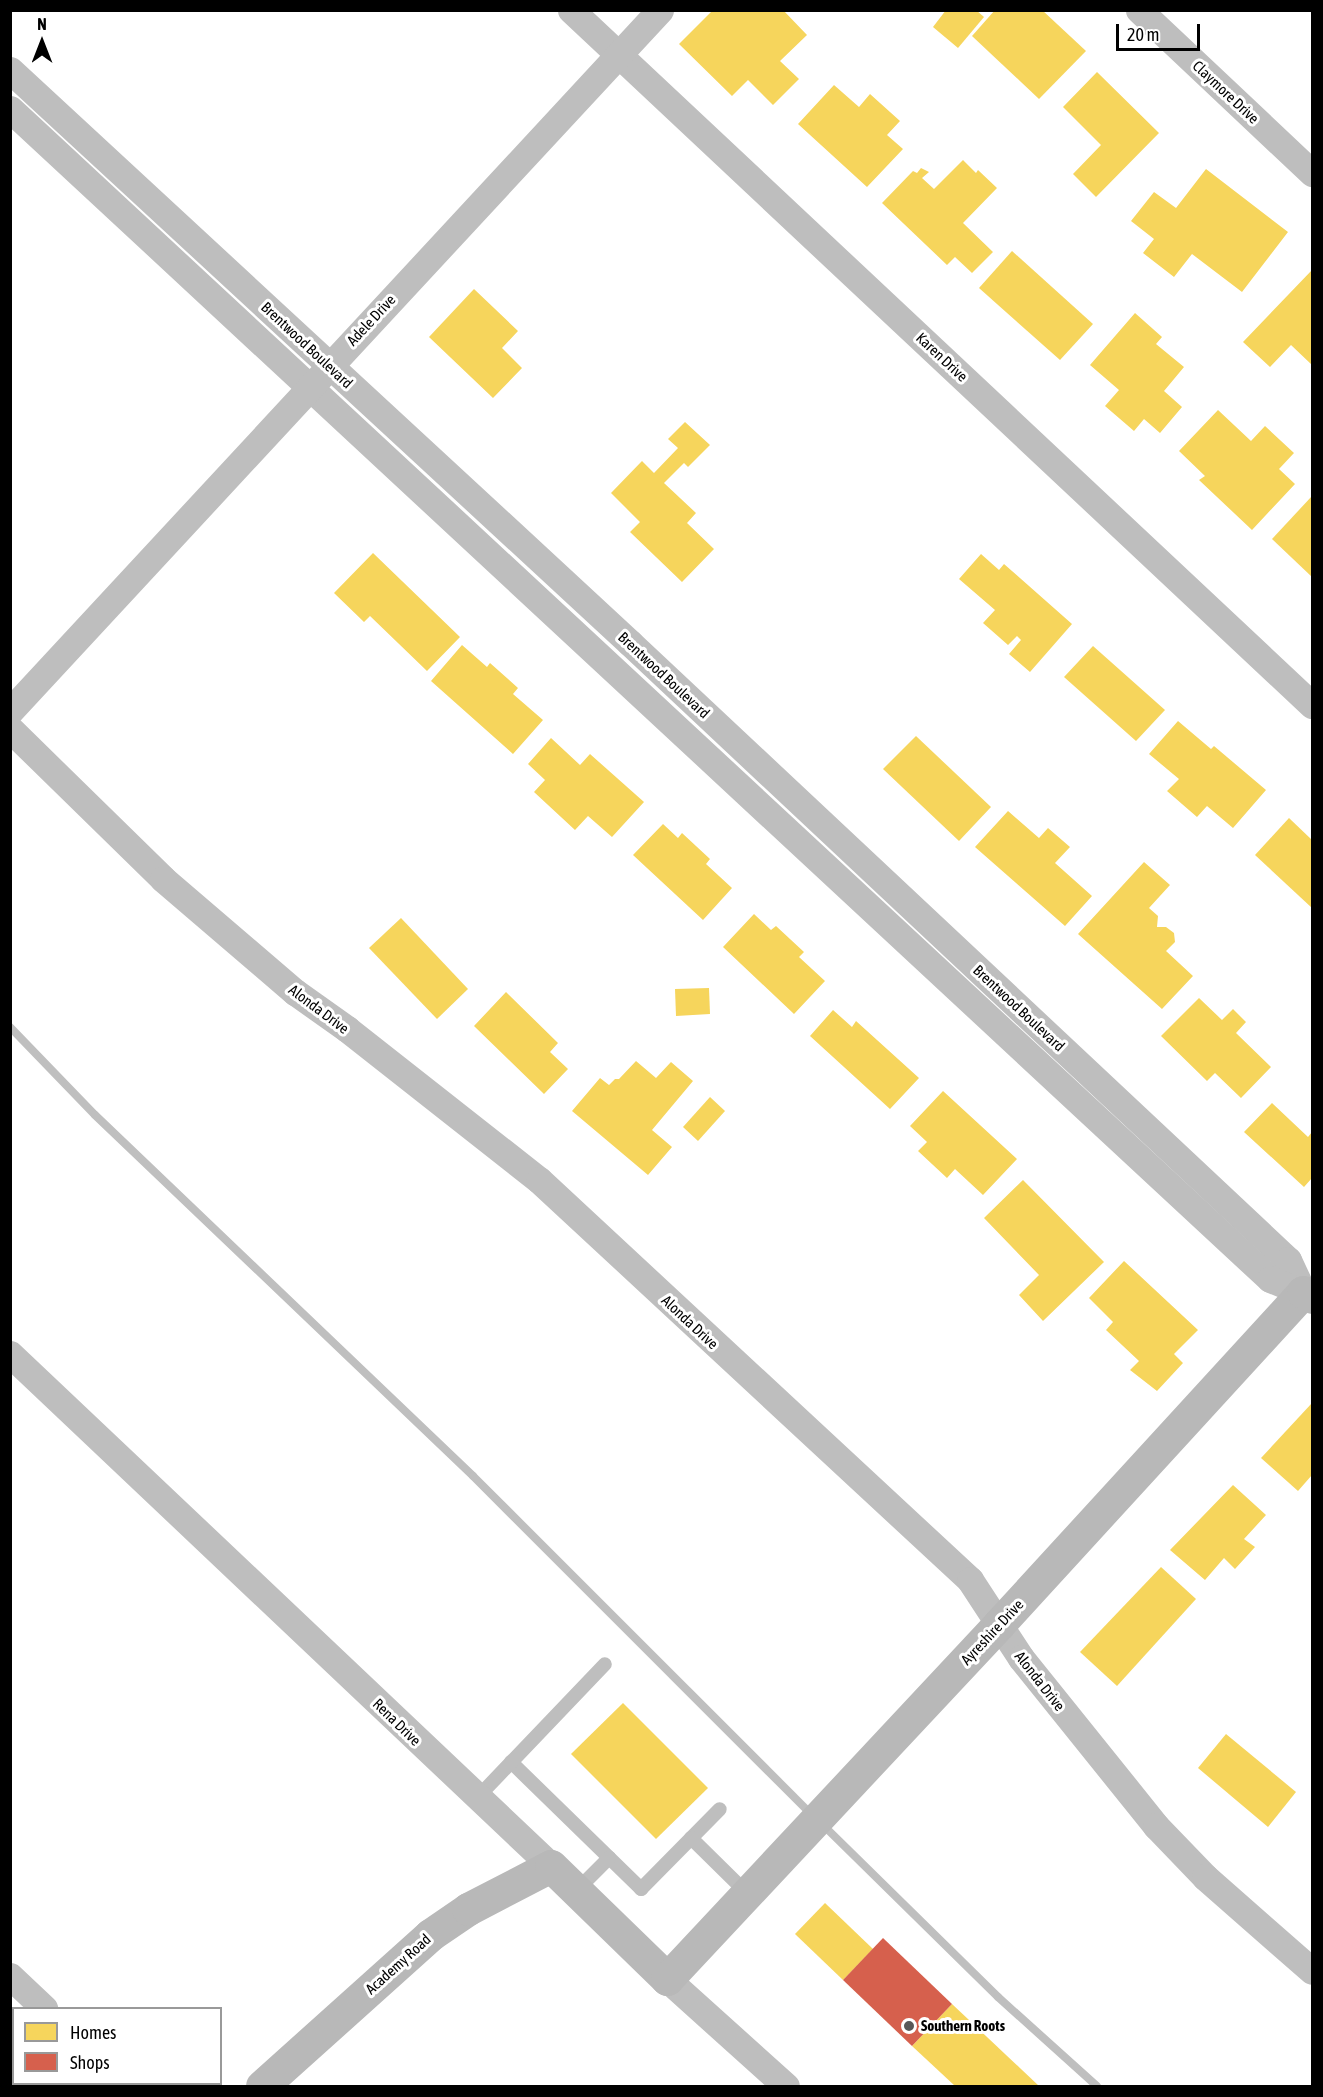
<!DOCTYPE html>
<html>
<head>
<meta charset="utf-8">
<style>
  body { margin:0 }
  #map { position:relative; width:1323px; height:2097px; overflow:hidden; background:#fff; font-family:"Asap Condensed",sans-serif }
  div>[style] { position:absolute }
  .homes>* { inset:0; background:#f6d55c }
  .shops>* { inset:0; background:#d6604d }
  .stream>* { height:8px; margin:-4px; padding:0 4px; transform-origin:4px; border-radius:4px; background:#bfbfbf }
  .lane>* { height:14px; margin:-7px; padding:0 7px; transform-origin:7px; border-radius:7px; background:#bebebe }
  .street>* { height:27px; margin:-13.5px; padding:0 13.5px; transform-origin:13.5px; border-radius:13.5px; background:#bebebe }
  .secondary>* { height:33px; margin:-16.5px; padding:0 16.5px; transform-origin:16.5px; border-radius:16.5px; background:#b8b8b8 }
  .dots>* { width:16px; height:16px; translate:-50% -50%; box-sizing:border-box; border:3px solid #fff; border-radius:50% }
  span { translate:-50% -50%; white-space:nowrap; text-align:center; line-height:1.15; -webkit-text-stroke:6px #fff; paint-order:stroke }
  .street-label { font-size:15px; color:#000 }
  .poi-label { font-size:15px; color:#000; font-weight:700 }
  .left { translate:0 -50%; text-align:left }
  .frame { position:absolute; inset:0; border:12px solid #000; pointer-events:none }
  .legend { position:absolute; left:12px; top:2007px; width:210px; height:78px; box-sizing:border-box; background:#fff; border:2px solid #999; margin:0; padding:8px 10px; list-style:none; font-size:18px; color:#000 }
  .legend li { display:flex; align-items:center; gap:12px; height:30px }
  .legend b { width:30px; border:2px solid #999 }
  .north { position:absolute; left:12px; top:12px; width:60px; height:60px; -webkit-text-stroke:4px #fff; paint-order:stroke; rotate:0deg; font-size:16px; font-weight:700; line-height:24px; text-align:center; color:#000 }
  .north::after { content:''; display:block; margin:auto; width:21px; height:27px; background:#000; clip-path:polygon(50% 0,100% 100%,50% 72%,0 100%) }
  .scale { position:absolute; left:1116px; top:24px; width:84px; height:27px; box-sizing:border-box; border:3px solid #000; border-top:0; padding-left:8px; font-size:18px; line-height:21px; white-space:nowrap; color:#000; -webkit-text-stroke:4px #fff; paint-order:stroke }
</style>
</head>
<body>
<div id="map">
  <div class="homes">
    <div style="clip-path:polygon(713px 10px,783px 10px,807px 35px,780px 61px,799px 79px,773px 105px,748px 80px,732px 96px,679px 44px)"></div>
    <div style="clip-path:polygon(946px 10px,976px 10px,984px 17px,958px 48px,933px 27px)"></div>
    <div style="clip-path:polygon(995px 10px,1042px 10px,1086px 51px,1039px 99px,972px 36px)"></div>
    <div style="clip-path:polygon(1097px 72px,1159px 133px,1096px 197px,1073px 174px,1101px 145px,1063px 107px)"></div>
    <div style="clip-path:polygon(834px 85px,859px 107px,870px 94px,900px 121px,887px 135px,903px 149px,867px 187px,798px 124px)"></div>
    <div style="clip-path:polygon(963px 160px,976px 173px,978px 170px,997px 188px,963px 223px,993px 252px,972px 273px,955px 257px,947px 265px,882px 203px,913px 171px,917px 173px,921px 168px,929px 172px,922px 178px,934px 189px)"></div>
    <div style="clip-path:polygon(1206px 169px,1288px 232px,1242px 292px,1192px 254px,1174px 277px,1143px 253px,1154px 239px,1131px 221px,1154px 192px,1176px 208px)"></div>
    <div style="clip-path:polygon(1012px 251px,1093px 324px,1060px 360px,979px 288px)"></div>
    <div style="clip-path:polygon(1312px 270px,1312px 365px,1291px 345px,1270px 367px,1243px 342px)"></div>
    <div style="clip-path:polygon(474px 289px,518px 331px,502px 348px,522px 368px,493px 398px,429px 337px)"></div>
    <div style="clip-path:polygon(1135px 313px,1162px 337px,1156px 344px,1184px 367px,1164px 391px,1182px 407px,1160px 433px,1144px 419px,1134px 431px,1105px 406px,1119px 390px,1090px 365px)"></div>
    <div style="clip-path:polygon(1218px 410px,1251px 441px,1265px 426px,1294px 453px,1279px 469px,1295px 484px,1252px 530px,1199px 480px,1205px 476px,1179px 451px)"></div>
    <div style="clip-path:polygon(685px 422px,710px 445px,688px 467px,684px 463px,664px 483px,696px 513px,687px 523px,714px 549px,682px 582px,630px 532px,640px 522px,611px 493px,642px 461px,654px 473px,678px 448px,668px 439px)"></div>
    <div style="clip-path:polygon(1312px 496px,1312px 577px,1272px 539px)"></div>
    <div style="clip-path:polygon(373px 553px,460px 637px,427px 671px,370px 616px,364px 622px,334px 593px)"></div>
    <div style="clip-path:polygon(981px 554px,999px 570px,1004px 564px,1072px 624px,1030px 672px,1009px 654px,1021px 640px,1017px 636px,1008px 645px,983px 623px,995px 610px,959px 579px)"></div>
    <div style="clip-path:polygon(462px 645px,487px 667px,490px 663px,518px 688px,513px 694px,543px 720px,513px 754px,431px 681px)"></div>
    <div style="clip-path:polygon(1093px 646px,1165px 710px,1136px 741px,1064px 677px)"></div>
    <div style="clip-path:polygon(1178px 721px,1211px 749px,1214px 746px,1266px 790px,1233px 828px,1207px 806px,1197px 817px,1167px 791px,1179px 779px,1149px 754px)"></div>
    <div style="clip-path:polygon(916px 736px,991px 807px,959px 841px,883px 769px)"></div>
    <div style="clip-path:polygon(551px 738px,580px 765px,590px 754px,644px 802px,612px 837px,588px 816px,575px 830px,534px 792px,545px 780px,528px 764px)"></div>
    <div style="clip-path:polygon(1008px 811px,1039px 838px,1048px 828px,1070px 847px,1055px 863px,1092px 896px,1065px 926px,975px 847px)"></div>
    <div style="clip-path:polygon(1289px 818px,1312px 840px,1312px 908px,1255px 855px)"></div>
    <div style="clip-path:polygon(663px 824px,678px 838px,682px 833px,710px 859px,706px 864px,732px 888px,703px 920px,633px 855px)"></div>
    <div style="clip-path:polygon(1144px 862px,1170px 885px,1149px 908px,1158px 916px,1157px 927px,1166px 927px,1174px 933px,1175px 942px,1166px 951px,1193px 976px,1162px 1009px,1078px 934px)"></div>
    <div style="clip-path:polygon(754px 914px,771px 930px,776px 926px,804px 952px,799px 957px,825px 981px,794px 1014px,723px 947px)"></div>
    <div style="clip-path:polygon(401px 918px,468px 989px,437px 1019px,369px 948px)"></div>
    <div style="clip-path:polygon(709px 988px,710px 1014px,676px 1016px,675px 989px)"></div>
    <div style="clip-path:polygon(506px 992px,558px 1043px,550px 1052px,568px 1069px,544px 1094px,474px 1026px)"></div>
    <div style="clip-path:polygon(1199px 998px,1222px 1020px,1233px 1009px,1246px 1022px,1236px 1033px,1271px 1067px,1241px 1098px,1215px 1073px,1207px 1081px,1161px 1036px)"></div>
    <div style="clip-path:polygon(833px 1010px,852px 1027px,856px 1021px,919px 1078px,890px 1109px,810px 1036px)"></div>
    <div style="clip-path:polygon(636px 1061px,656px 1078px,671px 1062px,693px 1081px,652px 1130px,672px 1147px,648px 1175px,572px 1111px,600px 1078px,609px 1085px,615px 1079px,619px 1079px)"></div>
    <div style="clip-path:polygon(943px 1091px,1017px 1159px,983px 1195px,955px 1169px,947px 1178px,918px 1151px,927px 1142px,910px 1126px)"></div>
    <div style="clip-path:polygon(710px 1097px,725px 1111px,698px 1141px,683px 1127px)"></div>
    <div style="clip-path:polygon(1272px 1103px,1308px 1137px,1312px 1132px,1312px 1178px,1304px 1187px,1244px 1132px)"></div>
    <div style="clip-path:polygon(1023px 1180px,1104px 1262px,1043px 1321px,1019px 1295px,1039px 1275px,984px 1218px)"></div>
    <div style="clip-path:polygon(1124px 1261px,1198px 1330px,1174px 1354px,1183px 1363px,1157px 1391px,1130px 1370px,1139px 1361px,1106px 1330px,1113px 1322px,1089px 1298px)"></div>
    <div style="clip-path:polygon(1312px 1403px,1312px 1475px,1298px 1491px,1261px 1458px)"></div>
    <div style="clip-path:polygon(1233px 1485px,1266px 1515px,1244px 1539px,1255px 1547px,1235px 1569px,1224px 1558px,1205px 1580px,1170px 1550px)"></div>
    <div style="clip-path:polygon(1161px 1567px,1196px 1599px,1117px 1686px,1080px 1652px)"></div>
    <div style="clip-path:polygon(623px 1703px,708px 1788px,656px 1839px,571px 1754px)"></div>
    <div style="clip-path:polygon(1226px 1734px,1296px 1792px,1268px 1827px,1198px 1768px)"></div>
    <div style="clip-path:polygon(825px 1903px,873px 1949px,843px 1980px,795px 1934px)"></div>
    <div style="clip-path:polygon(952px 2004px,1039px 2086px,955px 2086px,912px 2046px)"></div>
  </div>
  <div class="shops">
    <div style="clip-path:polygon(883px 1938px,952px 2004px,912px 2046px,843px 1980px)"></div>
  </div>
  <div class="stream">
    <div style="left:10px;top:1027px;width:122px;rotate:46deg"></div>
    <div style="left:95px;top:1115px;width:523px;rotate:43.68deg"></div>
    <div style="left:473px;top:1476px;width:479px;rotate:45deg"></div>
    <div style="left:822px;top:1824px;width:247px;rotate:44.5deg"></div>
    <div style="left:998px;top:1997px;width:133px;rotate:42deg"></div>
  </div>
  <div class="lane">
    <div style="left:511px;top:1762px;width:182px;rotate:44.3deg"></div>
    <div style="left:641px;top:1889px;width:112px;rotate:-45.4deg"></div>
    <div style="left:477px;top:1798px;width:185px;rotate:-46.3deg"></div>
    <div style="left:691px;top:1838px;width:78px;rotate:44.5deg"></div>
    <div style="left:576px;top:1891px;width:47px;rotate:-45deg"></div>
  </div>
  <div class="street">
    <div style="left:571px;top:10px;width:1016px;rotate:43.17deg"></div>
    <div style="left:1139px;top:10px;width:238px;rotate:43.3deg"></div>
    <div style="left:10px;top:70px;width:844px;rotate:42.74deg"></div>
    <div style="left:630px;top:643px;width:902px;rotate:43.16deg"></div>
    <div style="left:1288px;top:1260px;width:35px;rotate:65deg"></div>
    <div style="left:10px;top:109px;width:1719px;rotate:42.88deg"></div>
    <div style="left:1270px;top:1279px;width:35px;rotate:22deg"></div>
    <div style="left:10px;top:711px;width:956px;rotate:-47.16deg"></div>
    <div style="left:10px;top:729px;width:214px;rotate:44.4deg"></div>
    <div style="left:163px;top:879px;width:174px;rotate:40.6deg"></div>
    <div style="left:295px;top:992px;width:64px;rotate:35.4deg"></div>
    <div style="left:347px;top:1029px;width:244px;rotate:38.2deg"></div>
    <div style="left:539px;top:1180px;width:588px;rotate:42.86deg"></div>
    <div style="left:970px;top:1580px;width:93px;rotate:56.8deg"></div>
    <div style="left:1021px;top:1658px;width:216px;rotate:51.2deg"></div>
    <div style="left:1156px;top:1826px;width:71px;rotate:46.1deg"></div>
    <div style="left:1205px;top:1877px;width:142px;rotate:41.3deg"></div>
    <div style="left:10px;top:1354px;width:745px;rotate:43.42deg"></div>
    <div style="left:10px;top:1976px;width:47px;rotate:43.3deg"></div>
    <div style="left:667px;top:1979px;width:160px;rotate:42deg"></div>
    <div style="left:121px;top:2084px;width:4px;rotate:34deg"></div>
  </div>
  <div class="secondary">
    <div style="left:262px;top:2086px;width:226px;rotate:-41.9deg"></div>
    <div style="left:430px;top:1935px;width:46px;rotate:-34.4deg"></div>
    <div style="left:468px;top:1909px;width:93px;rotate:-27.4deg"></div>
    <div style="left:551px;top:1866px;width:162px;rotate:44.2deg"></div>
    <div style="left:667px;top:1979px;width:486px;rotate:-46.9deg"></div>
    <div style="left:999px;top:1624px;width:450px;rotate:-47.5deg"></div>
    <div style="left:1303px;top:1292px;width:10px;rotate:29deg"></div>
  </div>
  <div class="dots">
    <div style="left:909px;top:2026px;background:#595959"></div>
  </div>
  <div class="street-label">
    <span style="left:1226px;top:92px;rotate:43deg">Claymore Drive</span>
    <span style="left:371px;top:320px;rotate:-47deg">Adele Drive</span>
    <span style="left:307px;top:345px;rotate:43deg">Brentwood Boulevard</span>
    <span style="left:942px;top:357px;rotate:43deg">Karen Drive</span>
    <span style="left:664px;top:675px;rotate:43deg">Brentwood Boulevard</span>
    <span style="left:1019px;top:1008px;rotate:43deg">Brentwood Boulevard</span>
    <span style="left:319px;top:1009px;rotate:37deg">Alonda Drive</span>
    <span style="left:690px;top:1322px;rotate:43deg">Alonda Drive</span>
    <span style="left:992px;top:1632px;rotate:-47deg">Ayreshire Drive</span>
    <span style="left:1040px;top:1681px;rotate:52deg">Alonda Drive</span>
    <span style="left:397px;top:1722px;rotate:44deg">Rena Drive</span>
    <span style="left:398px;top:1964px;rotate:-42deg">Academy Road</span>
  </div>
  <div class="poi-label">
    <span class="left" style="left:921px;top:2026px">Southern Roots</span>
  </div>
  <div class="frame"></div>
  <ul class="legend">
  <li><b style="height:16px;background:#f6d55c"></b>Homes</li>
  <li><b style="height:16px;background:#d6604d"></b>Shops</li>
  </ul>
  <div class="north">N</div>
  <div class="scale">20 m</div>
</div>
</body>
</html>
